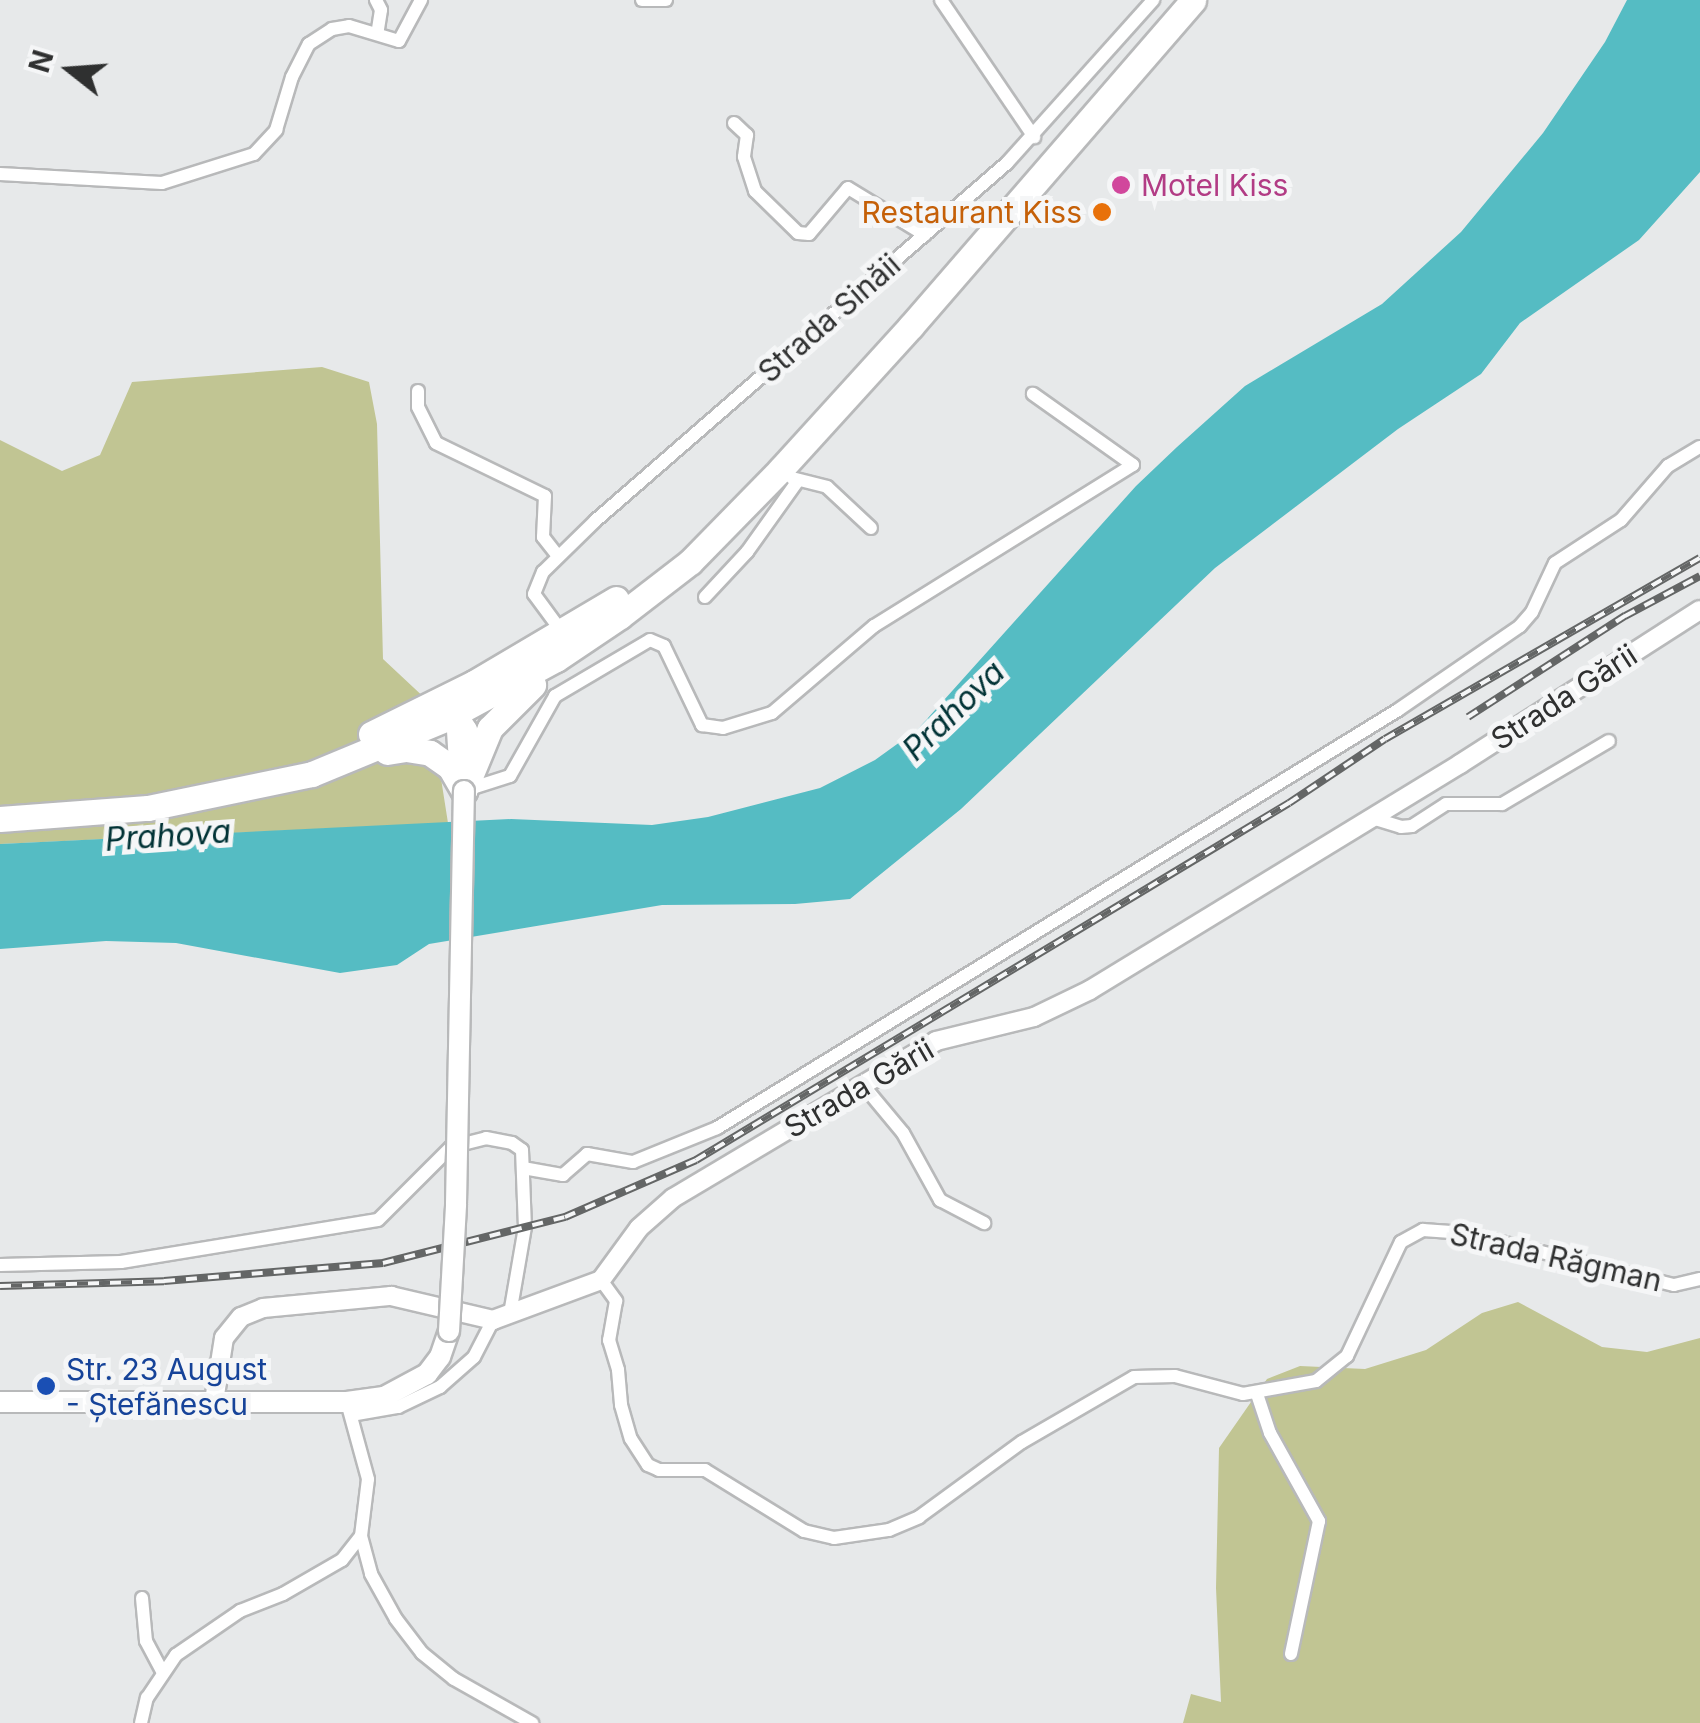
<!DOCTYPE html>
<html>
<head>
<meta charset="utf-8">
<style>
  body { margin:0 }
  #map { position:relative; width:1700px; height:1723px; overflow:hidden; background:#e7e9ea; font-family:Inter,sans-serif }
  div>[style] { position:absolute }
  .green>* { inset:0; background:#c1c593 }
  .water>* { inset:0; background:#55bcc3 }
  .roads { filter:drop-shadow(2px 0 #b8b9ba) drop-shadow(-2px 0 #b8b9ba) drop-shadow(0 2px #b8b9ba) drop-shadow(0 -2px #b8b9ba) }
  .street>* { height:12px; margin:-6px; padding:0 6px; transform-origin:6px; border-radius:6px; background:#fff }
  .secondary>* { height:18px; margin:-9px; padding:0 9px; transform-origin:9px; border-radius:9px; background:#fff }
  .primary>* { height:20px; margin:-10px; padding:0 10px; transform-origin:10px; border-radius:10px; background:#fff }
  .highway>* { height:25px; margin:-12.5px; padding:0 12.5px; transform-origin:12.5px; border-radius:12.5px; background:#fff }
  .rail>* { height:8px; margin-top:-4px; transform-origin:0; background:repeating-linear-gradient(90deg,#f5f6f7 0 11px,#646666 0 22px); box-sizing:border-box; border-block:2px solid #646666 }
  .bridges { filter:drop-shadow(2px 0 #b8b9ba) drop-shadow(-2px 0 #b8b9ba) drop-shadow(0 2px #b8b9ba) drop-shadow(0 -2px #b8b9ba) }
  .primary-bridge>* { height:20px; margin:-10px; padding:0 10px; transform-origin:10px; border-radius:10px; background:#fff }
  .dots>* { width:28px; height:28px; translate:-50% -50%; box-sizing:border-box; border:5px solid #f5f6f7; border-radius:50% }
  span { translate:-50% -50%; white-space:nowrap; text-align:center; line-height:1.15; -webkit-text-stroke:10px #f5f6f7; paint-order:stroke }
  .hotel-label { font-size:30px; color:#b23c85 }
  .left { translate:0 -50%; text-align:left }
  .food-label { font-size:30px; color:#c56008 }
  .right { translate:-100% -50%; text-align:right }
  .street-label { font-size:30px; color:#2f3030 }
  .transit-label { font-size:30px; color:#164399 }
  .water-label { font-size:32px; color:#003235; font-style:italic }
  .north { position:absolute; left:20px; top:20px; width:100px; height:100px; -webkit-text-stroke:8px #f5f6f7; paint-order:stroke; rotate:287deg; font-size:28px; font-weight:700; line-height:40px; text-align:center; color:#2f3030 }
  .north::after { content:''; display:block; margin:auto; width:35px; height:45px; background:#2f3030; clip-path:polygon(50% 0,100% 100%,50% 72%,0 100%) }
</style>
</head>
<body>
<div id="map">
  <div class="green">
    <div style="clip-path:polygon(322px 367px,369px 382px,377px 424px,383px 659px,429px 702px,448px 823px,0 844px,0 440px,62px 471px,100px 455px,132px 382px)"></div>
    <div style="clip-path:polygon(1518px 1302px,1602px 1347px,1647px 1352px,1700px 1338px,1700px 1723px,1183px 1723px,1191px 1694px,1221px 1702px,1216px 1588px,1219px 1448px,1267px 1379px,1300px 1366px,1365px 1369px,1426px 1350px,1482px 1313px)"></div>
  </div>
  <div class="water">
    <div style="clip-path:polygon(1627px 0,1700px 0,1700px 172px,1639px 240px,1520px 323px,1481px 374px,1398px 429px,1215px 568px,961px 809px,850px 899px,795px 904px,662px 905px,429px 944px,397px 965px,340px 973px,176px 943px,106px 941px,0 949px,0 844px,511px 819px,652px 825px,708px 817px,820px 788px,875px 760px,918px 729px,1136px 486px,1177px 447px,1245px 386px,1382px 304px,1461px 232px,1543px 133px,1605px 42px)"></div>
  </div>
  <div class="roads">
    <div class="street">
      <div style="left:376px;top:0;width:11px;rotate:63deg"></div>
      <div style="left:381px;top:10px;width:24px;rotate:99deg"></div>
      <div style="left:642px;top:0;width:24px"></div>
      <div style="left:941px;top:0;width:166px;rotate:55.8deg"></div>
      <div style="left:734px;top:123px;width:18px;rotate:43deg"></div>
      <div style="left:747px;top:135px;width:22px;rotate:98deg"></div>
      <div style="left:744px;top:157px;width:36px;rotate:72deg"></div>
      <div style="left:755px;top:191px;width:60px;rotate:44.3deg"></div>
      <div style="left:798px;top:233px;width:11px;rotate:5deg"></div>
      <div style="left:809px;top:234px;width:60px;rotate:-49.7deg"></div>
      <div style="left:848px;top:188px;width:90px;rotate:31.4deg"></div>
      <div style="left:0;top:174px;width:162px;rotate:3.2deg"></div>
      <div style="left:162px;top:183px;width:96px;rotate:-17.5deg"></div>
      <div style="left:254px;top:154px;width:33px;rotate:-47deg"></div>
      <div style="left:276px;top:130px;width:55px;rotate:-73.2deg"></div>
      <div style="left:292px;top:77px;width:37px;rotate:-63deg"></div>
      <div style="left:309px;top:44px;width:27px;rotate:-33deg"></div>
      <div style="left:332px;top:29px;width:17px;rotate:-10deg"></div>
      <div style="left:349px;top:26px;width:52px;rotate:16.7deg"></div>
      <div style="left:399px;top:41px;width:47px;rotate:-61.8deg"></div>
      <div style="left:418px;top:391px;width:16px;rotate:90deg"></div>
      <div style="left:418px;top:407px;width:40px;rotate:63.4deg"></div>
      <div style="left:436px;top:443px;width:121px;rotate:25.9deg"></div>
      <div style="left:545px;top:496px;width:41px;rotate:92.8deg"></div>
      <div style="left:543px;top:537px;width:24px;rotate:52deg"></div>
      <div style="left:792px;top:478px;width:36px;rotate:14deg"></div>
      <div style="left:827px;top:487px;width:60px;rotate:43deg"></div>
      <div style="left:705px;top:597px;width:62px;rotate:-47deg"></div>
      <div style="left:747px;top:552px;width:86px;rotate:-54.5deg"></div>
      <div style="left:562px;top:632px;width:47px;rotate:-126.4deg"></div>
      <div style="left:534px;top:594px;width:24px;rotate:-68deg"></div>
      <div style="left:543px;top:572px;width:73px;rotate:-44.4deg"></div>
      <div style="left:595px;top:521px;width:546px;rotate:-40.99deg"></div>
      <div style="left:1007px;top:163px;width:219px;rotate:-48.1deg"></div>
      <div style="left:466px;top:790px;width:46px;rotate:-17.7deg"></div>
      <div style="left:510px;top:776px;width:92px;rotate:-60.6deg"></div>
      <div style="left:555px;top:696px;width:110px;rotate:-30.5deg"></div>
      <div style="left:650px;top:640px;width:15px;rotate:23deg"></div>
      <div style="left:664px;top:646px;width:88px;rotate:64.3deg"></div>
      <div style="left:702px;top:725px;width:21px;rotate:8deg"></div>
      <div style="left:723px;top:728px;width:51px;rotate:-17deg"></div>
      <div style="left:772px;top:713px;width:134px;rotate:-40.5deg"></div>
      <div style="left:874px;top:626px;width:305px;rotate:-31.9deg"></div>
      <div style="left:1133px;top:465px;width:123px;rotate:-144.6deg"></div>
      <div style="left:1372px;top:818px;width:30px;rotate:17deg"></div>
      <div style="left:1401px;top:827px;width:11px;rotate:-5deg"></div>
      <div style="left:1412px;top:826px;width:40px;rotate:-32.9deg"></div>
      <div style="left:1446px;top:804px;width:56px"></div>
      <div style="left:1502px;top:804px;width:124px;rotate:-30.5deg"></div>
      <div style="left:863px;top:1085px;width:62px;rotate:50.2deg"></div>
      <div style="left:903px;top:1133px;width:77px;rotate:61.1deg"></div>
      <div style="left:940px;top:1200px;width:50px;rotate:27.6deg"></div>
      <div style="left:523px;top:1168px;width:41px;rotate:9.9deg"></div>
      <div style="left:563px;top:1175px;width:32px;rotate:-41deg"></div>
      <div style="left:587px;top:1154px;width:47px;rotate:9.9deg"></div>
      <div style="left:633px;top:1162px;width:91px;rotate:-22deg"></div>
      <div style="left:717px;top:1128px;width:799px;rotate:-31.54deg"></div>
      <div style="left:1398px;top:710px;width:148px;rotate:-34.5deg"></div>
      <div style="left:1520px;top:626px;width:18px;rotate:-49deg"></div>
      <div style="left:1532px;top:612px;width:54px;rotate:-64.9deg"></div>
      <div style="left:1555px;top:563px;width:79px;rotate:-33.1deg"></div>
      <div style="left:1621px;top:520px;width:72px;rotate:-49deg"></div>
      <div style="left:1668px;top:466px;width:37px;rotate:-31deg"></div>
      <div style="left:0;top:1265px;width:121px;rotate:-1.4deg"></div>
      <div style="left:121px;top:1262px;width:260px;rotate:-9.3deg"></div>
      <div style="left:378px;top:1220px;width:103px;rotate:-45deg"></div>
      <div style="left:451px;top:1147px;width:36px;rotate:-14deg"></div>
      <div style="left:486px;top:1138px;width:26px;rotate:11deg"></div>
      <div style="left:512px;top:1143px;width:12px;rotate:35deg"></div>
      <div style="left:522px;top:1150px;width:77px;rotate:87.8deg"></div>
      <div style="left:525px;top:1227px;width:88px;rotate:99.8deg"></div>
      <div style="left:601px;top:1280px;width:26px;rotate:54deg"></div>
      <div style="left:616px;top:1301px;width:40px;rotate:100deg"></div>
      <div style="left:609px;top:1340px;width:31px;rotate:73deg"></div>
      <div style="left:618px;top:1370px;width:35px;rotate:85deg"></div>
      <div style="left:621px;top:1405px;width:35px;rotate:74deg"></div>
      <div style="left:631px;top:1439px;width:31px;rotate:57deg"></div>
      <div style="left:648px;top:1465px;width:12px;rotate:24deg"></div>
      <div style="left:659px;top:1470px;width:46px"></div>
      <div style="left:705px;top:1470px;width:116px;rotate:31.6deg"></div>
      <div style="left:804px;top:1531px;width:31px;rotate:13deg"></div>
      <div style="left:834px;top:1538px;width:56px;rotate:-8.3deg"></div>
      <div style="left:889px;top:1530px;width:33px;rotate:-23deg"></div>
      <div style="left:919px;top:1517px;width:127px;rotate:-36.1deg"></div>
      <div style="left:1022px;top:1442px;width:129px;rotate:-30.1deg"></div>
      <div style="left:1134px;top:1377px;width:41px;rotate:-1.4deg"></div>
      <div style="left:1175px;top:1376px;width:70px;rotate:14.8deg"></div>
      <div style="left:1243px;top:1394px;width:74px;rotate:-10.1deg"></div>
      <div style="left:1316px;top:1381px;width:40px;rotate:-39deg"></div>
      <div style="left:1347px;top:1356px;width:126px;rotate:-64.7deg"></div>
      <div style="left:1401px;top:1242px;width:25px;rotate:-29deg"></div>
      <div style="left:1423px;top:1230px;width:42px;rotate:4.1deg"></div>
      <div style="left:1465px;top:1233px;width:215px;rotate:14deg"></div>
      <div style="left:1674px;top:1285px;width:27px;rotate:-13deg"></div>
      <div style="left:1257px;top:1394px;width:41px;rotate:71.6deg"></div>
      <div style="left:1270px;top:1433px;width:101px;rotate:60.9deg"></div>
      <div style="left:1319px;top:1521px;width:136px;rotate:101.9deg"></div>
      <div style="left:351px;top:1415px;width:48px;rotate:-9.7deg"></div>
      <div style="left:398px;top:1407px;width:47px;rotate:-25.5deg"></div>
      <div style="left:440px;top:1387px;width:45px;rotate:-41.4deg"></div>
      <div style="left:474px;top:1357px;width:42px;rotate:-62.8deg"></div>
      <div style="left:361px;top:1536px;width:39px;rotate:75deg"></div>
      <div style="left:371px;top:1574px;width:51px;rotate:60.9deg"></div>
      <div style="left:396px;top:1619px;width:43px;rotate:52.6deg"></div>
      <div style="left:422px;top:1653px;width:41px;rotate:39.1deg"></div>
      <div style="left:454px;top:1679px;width:90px;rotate:29.4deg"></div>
      <div style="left:142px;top:1598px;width:43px;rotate:84.7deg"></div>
      <div style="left:146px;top:1641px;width:34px;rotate:62deg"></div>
      <div style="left:141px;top:1723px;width:26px;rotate:-77deg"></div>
      <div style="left:147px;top:1698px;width:52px;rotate:-56deg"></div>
      <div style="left:176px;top:1655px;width:78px;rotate:-34.5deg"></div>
      <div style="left:240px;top:1611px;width:46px;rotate:-21.6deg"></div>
      <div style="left:283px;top:1594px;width:68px;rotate:-30deg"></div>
      <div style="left:342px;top:1560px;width:31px;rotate:-52deg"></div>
      <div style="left:361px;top:1536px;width:57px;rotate:-83deg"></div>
      <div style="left:368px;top:1479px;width:80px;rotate:-105.3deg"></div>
    </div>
    <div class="secondary">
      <div style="left:214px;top:1401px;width:64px;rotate:-81deg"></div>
      <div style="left:224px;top:1338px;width:27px;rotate:-51deg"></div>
      <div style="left:241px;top:1317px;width:24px;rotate:-22deg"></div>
      <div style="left:263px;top:1308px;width:129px;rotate:-5.4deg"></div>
      <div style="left:391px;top:1296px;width:105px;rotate:13.2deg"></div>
      <div style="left:493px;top:1320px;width:115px;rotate:-20.3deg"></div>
      <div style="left:601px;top:1280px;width:64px;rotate:-53.8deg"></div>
      <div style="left:639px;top:1228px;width:45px;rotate:-41.4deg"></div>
      <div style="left:673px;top:1198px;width:306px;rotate:-30.8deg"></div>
      <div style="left:936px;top:1041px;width:101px;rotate:-13.8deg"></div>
      <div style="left:1034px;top:1017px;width:62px;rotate:-25.7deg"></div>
      <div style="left:1090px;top:990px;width:434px;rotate:-31.4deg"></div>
      <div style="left:1460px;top:764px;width:285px;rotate:-32.7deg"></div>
    </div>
    <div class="primary">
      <div style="left:456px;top:713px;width:20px;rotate:57deg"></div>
      <div style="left:467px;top:730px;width:39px;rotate:89deg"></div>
      <div style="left:456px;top:714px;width:65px;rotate:86.5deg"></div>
      <div style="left:0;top:1402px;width:347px"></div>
      <div style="left:347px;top:1402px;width:37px;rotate:-8deg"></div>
      <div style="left:384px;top:1397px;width:49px;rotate:-28.1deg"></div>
      <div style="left:427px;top:1374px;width:21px;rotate:-53deg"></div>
      <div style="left:440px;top:1357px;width:28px;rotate:-71deg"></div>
    </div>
    <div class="highway">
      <div style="left:371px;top:734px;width:115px;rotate:-26.3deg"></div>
      <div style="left:474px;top:683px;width:165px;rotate:-30.6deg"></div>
      <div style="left:387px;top:752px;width:19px;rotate:-9deg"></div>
      <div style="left:406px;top:749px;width:24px;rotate:9deg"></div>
      <div style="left:430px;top:753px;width:24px;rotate:35deg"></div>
      <div style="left:450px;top:767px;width:28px;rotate:60deg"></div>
      <div style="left:464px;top:791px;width:68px;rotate:-67.6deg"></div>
      <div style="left:490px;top:728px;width:61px;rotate:-45deg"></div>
      <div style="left:0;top:819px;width:148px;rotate:-4.3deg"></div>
      <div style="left:148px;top:808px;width:167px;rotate:-11.7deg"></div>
      <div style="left:312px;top:774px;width:144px;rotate:-22.5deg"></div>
      <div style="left:445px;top:719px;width:126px;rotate:-28.4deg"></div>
      <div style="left:556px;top:659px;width:77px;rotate:-33.9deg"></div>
      <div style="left:620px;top:616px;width:88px;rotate:-37.6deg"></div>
      <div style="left:690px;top:562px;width:130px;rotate:-45.6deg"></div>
      <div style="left:781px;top:469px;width:193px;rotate:-47.7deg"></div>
      <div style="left:911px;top:326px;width:431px;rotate:-49.1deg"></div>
    </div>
  </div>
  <div class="rail">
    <div style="left:1468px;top:717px;width:187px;rotate:-32.8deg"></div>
    <div style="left:1625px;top:616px;width:85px;rotate:-28.1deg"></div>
    <div style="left:0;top:1286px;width:164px;rotate:-1.7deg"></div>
    <div style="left:164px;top:1281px;width:220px;rotate:-4.7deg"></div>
    <div style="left:383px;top:1263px;width:188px;rotate:-14.2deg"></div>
    <div style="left:565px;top:1217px;width:143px;rotate:-23.5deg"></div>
    <div style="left:696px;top:1160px;width:692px;rotate:-31.05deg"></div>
    <div style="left:1289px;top:803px;width:115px;rotate:-33.7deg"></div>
    <div style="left:1385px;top:739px;width:363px;rotate:-29.9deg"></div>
  </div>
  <div class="bridges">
    <div class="primary-bridge">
      <div style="left:449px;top:1331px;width:127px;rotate:-86.8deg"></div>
      <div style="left:456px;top:1204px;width:413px;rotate:-88.9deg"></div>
    </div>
  </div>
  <div class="dots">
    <div style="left:1121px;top:185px;background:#d1479c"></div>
    <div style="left:1102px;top:212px;background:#e8710a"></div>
    <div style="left:46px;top:1386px;background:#1a4fb4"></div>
  </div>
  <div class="hotel-label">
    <span class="left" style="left:1141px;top:185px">Motel Kiss</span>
  </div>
  <div class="food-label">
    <span class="right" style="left:1082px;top:212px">Restaurant Kiss</span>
  </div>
  <div class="street-label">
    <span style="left:829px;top:318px;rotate:-41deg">Strada Sinăii</span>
    <span style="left:1564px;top:697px;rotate:-33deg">Strada Gării</span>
    <span style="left:859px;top:1088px;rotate:-30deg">Strada Gării</span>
    <span style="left:1556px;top:1257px;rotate:13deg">Strada Răgman</span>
  </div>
  <div class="transit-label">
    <span class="left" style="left:66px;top:1386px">Str. 23 August<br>- Ștefănescu</span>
  </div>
  <div class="water-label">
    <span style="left:954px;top:711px;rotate:-44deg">Prahova</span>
    <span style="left:168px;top:836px;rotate:-4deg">Prahova</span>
  </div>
  <div class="north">N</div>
</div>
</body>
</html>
